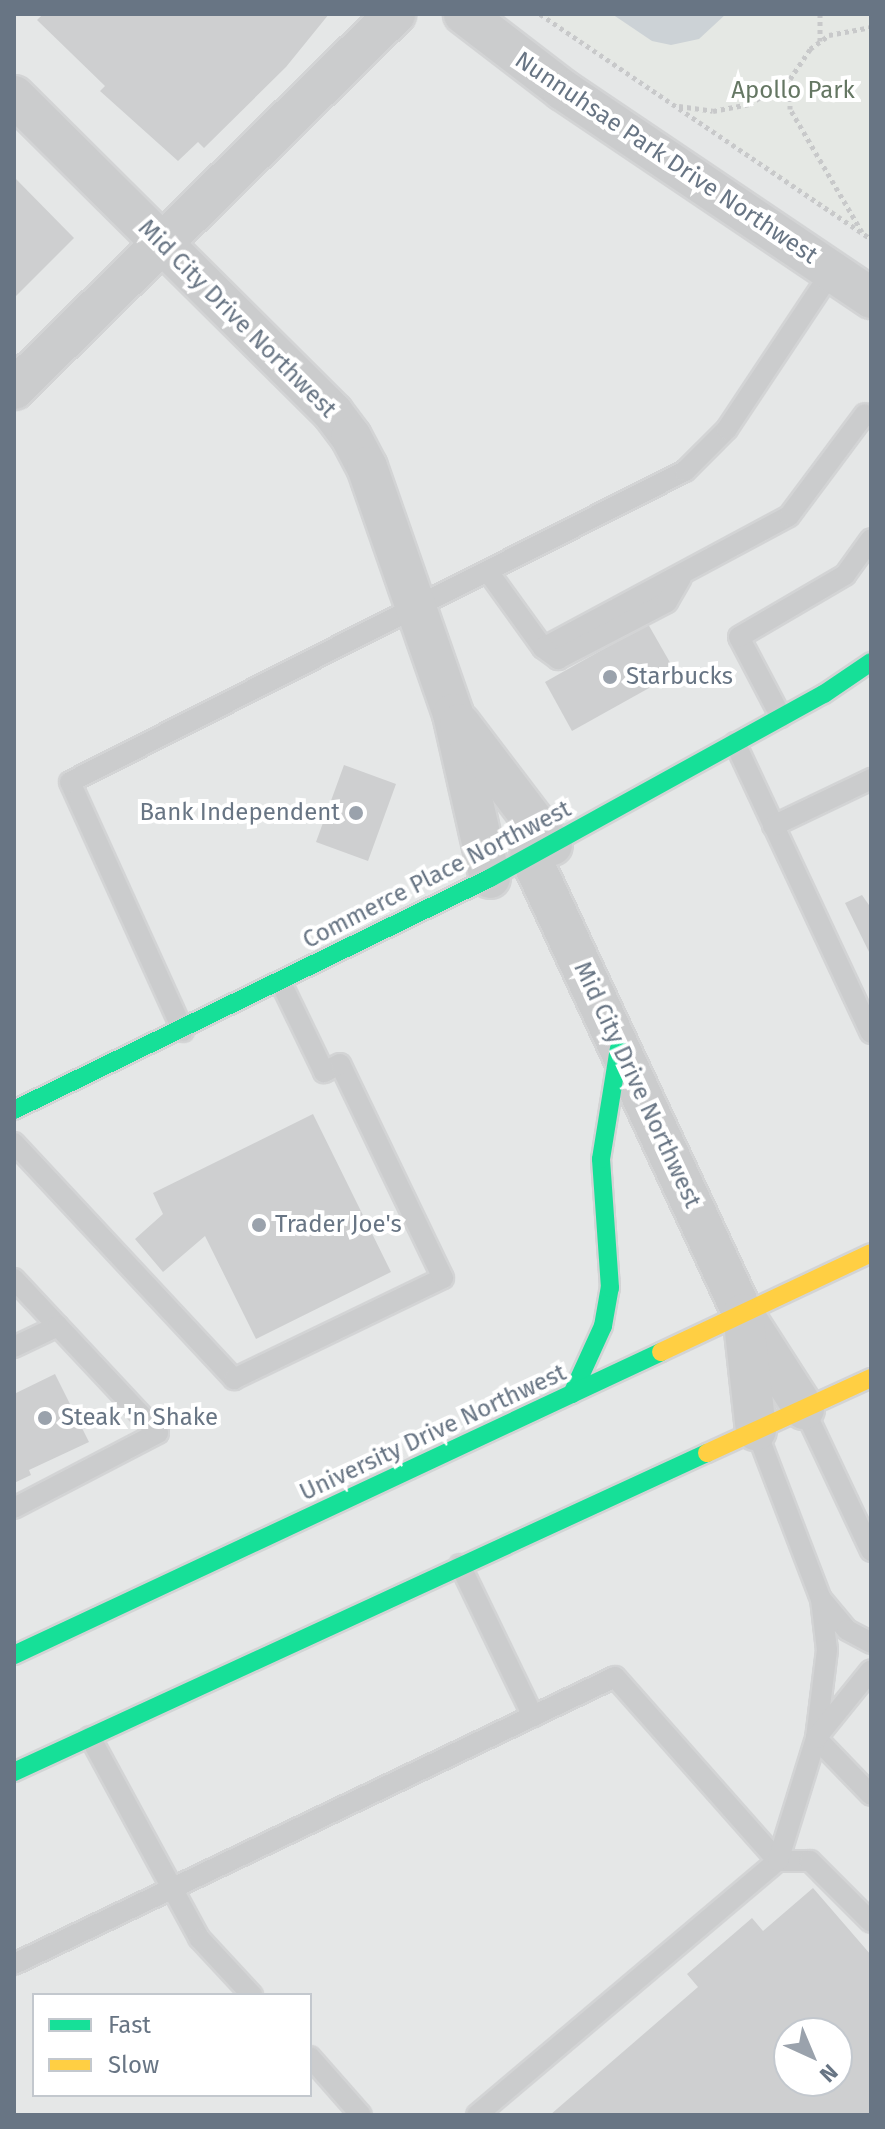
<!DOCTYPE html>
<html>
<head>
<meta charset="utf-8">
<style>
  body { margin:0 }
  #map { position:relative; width:885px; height:2129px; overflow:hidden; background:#f7f7f6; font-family:"Fira Sans",sans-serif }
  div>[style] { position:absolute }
  .built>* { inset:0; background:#e5e7e7 }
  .green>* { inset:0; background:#e5e8e4 }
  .water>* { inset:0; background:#ccd2d6 }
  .building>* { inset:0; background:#cecfd0 }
  .path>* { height:5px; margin-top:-2.5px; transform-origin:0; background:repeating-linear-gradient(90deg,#c8c9ca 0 4px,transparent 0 8px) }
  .roads { filter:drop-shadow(2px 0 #d3d4d5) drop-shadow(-2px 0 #d3d4d5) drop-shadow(0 2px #d3d4d5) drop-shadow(0 -2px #d3d4d5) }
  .lane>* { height:20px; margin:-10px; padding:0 10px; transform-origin:10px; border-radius:10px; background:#cbcccd }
  .street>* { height:40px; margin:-20px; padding:0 20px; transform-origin:20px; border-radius:20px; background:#cbcccd }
  .fast>* { height:18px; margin:-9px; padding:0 9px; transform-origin:9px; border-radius:9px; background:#16e098 }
  .slow>* { height:18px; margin:-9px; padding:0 9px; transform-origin:9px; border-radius:9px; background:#ffcf43 }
  .dots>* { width:22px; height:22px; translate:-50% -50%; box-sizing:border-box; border:4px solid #fff; border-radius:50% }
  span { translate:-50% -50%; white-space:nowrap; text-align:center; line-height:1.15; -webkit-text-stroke:8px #fff; paint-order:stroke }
  .park-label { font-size:24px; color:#657763 }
  .street-label { font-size:24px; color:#687584 }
  .poi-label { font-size:24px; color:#687584 }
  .left { translate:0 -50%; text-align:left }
  .right { translate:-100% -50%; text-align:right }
  .frame { position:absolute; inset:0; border:16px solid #687584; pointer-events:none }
  .legend { position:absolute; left:32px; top:1993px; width:280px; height:104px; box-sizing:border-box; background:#fff; border:2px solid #c3c8ce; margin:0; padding:10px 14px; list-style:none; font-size:24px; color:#687584 }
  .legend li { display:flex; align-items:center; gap:16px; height:40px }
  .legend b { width:40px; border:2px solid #c3c8ce }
  .north { position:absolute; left:773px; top:2017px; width:80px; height:80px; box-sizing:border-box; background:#fff; border:2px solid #c3c8ce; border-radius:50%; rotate:136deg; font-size:22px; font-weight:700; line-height:32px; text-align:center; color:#687584 }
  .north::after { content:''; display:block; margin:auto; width:28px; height:36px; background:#9aa2ac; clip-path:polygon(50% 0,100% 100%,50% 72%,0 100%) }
</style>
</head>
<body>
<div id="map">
  <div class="built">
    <div style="clip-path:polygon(evenodd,14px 14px,871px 14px,871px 2115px,14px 2115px,14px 14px,34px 1995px,310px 1995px,310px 2095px,34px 2095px,34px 1995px,14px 14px,789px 2033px,837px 2033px,837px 2081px,789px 2081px,789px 2033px)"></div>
  </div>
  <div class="green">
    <div style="clip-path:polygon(540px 14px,871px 14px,871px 240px,678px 106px)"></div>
  </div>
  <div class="water">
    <div style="clip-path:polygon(612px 14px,726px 14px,699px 39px,671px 45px,652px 41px)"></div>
  </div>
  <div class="building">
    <div style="clip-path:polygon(43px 14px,329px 14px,286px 67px,204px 148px,198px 142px,178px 161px,100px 91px,105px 86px,37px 20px)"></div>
    <div style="clip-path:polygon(14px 177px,74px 238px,14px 298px)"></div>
    <div style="clip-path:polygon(648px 624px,676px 673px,572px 731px,545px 682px)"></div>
    <div style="clip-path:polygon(344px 765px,396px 784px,368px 861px,316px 842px)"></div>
    <div style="clip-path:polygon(862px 895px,871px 908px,871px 956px,845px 903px)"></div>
    <div style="clip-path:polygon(313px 1114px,391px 1272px,256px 1339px,205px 1236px,163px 1272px,135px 1239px,163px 1214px,153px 1193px)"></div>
    <div style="clip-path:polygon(55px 1374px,89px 1442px,29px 1470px,31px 1475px,14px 1483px,14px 1394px)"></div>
    <div style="clip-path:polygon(evenodd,813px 1888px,871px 1955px,871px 2115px,550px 2115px,698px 1987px,687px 1974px,752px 1918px,763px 1931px,813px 1888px,789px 2033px,837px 2033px,837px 2081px,789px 2081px,789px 2033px)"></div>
  </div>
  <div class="path">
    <div style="left:540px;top:14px;width:400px;rotate:34.2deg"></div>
    <div style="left:820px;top:41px;width:27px;rotate:-90deg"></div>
    <div style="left:679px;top:106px;width:34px;rotate:8deg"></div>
    <div style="left:713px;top:111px;width:37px;rotate:-11deg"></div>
    <div style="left:749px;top:104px;width:47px;rotate:-31deg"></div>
    <div style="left:862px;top:232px;width:143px;rotate:-120.3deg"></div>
    <div style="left:790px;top:109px;width:30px;rotate:-90deg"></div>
    <div style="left:790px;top:79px;width:36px;rotate:-56deg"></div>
    <div style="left:810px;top:49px;width:24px;rotate:-36deg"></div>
    <div style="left:829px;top:35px;width:43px;rotate:-10.8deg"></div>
  </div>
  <div class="roads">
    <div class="lane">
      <div style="left:489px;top:573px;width:92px;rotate:54.2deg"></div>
      <div style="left:543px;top:648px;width:279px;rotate:-28.2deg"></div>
      <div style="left:789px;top:516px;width:127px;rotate:-53.3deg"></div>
      <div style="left:543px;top:648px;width:19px;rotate:36deg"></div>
      <div style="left:558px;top:659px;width:123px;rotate:-27.6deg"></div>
      <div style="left:667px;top:602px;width:28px;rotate:-60deg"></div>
      <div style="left:781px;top:717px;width:90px;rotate:-117.7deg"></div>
      <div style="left:739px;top:637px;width:123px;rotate:-30.3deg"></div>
      <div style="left:845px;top:575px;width:44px;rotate:-54.2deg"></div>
      <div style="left:735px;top:743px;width:320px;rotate:64.9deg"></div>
      <div style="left:773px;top:826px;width:109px;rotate:-25.6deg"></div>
      <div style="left:183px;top:1031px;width:273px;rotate:-114.4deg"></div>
      <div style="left:70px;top:782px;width:689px;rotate:-26.83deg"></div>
      <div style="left:685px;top:471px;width:59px;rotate:-45deg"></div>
      <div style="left:727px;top:429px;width:190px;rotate:-56.4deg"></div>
      <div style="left:14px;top:1143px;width:323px;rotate:47deg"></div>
      <div style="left:234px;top:1379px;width:232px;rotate:-25.8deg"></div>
      <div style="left:443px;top:1278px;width:237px;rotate:-115.7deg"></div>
      <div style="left:340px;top:1064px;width:18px;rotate:153deg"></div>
      <div style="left:324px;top:1072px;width:99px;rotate:-115.8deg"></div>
      <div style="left:14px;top:1279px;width:64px;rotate:46.9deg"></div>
      <div style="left:58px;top:1326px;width:49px;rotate:154.5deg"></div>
      <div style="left:804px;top:1409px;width:157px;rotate:64.7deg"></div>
      <div style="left:756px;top:1430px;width:181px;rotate:69deg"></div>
      <div style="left:821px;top:1599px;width:51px;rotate:83.3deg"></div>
      <div style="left:827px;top:1650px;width:89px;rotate:97.1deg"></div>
      <div style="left:816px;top:1738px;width:79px;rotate:46deg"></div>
      <div style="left:14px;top:1508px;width:162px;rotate:-27.5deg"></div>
      <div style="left:158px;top:1433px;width:146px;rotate:-133.1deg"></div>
      <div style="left:460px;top:1565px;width:168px;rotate:64.2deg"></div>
      <div style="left:821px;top:1599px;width:40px;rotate:50deg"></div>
      <div style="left:847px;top:1630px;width:27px;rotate:28deg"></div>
      <div style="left:90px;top:1737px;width:229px;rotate:61.5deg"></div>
      <div style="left:199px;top:1938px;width:78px;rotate:47.1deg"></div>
      <div style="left:14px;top:1964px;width:666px;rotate:-25.53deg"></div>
      <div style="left:615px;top:1677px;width:246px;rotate:48.5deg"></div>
      <div style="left:778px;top:1861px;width:32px"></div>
      <div style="left:810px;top:1861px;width:86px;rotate:45deg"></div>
      <div style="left:310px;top:2057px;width:77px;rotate:48.7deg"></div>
      <div style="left:477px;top:2115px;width:394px;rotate:-40.2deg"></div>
      <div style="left:778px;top:1861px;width:129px;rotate:-72.8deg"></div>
      <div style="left:816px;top:1738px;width:87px;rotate:-51deg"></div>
    </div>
    <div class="street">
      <div style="left:464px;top:14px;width:125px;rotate:37.5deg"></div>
      <div style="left:563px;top:90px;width:372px;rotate:34deg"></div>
      <div style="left:14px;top:96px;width:450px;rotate:44.8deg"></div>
      <div style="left:333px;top:413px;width:30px;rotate:53deg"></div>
      <div style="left:351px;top:437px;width:34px;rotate:62deg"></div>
      <div style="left:367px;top:467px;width:262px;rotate:70.8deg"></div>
      <div style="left:453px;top:714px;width:168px;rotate:77.3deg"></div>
      <div style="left:14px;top:389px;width:535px;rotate:-44.55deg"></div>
      <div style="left:460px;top:724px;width:152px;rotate:52.8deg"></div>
      <div style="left:530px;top:856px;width:505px;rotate:65.06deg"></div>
      <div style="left:743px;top:1314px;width:113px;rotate:57.3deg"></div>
      <div style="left:744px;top:1322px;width:109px;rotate:83.7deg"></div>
    </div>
    <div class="fast">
      <div style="left:14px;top:1110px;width:530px;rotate:-25.98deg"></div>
      <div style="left:490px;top:878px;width:381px;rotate:-28.9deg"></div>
      <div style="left:824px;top:694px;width:57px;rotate:-34.2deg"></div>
      <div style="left:572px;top:1394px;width:75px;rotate:-65.5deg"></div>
      <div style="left:603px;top:1326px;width:39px;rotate:-80deg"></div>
      <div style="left:610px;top:1288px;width:129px;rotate:-94deg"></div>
      <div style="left:601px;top:1159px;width:112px;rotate:-80.8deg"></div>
      <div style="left:14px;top:1655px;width:714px;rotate:-25.09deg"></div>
      <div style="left:14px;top:1772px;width:763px;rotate:-24.72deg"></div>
    </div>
    <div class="slow">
      <div style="left:661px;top:1352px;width:232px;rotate:-25.2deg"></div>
      <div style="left:707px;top:1453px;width:180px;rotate:-24.6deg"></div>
    </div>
  </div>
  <div class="dots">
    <div style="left:610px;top:677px;background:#9aa2ac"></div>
    <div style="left:356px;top:813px;background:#9aa2ac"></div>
    <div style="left:259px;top:1225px;background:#9aa2ac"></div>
    <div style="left:45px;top:1418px;background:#9aa2ac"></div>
  </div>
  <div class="park-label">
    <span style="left:793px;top:91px">Apollo Park</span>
  </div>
  <div class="street-label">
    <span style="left:666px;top:158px;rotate:34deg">Nunnuhsae Park Drive Northwest</span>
    <span style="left:237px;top:319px;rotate:45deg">Mid City Drive Northwest</span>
    <span style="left:437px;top:875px;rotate:-27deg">Commerce Place Northwest</span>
    <span style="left:637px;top:1085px;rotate:65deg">Mid City Drive Northwest</span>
    <span style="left:433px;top:1433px;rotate:-25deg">University Drive Northwest</span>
  </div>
  <div class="poi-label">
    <span class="left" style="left:626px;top:677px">Starbucks</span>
    <span class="right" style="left:340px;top:813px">Bank Independent</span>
    <span class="left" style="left:275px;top:1225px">Trader Joe's</span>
    <span class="left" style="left:61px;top:1418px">Steak 'n Shake</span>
  </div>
  <div class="frame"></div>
  <ul class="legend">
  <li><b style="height:10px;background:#16e098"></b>Fast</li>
  <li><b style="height:10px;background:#ffcf43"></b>Slow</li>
  </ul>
  <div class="north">N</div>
</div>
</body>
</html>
